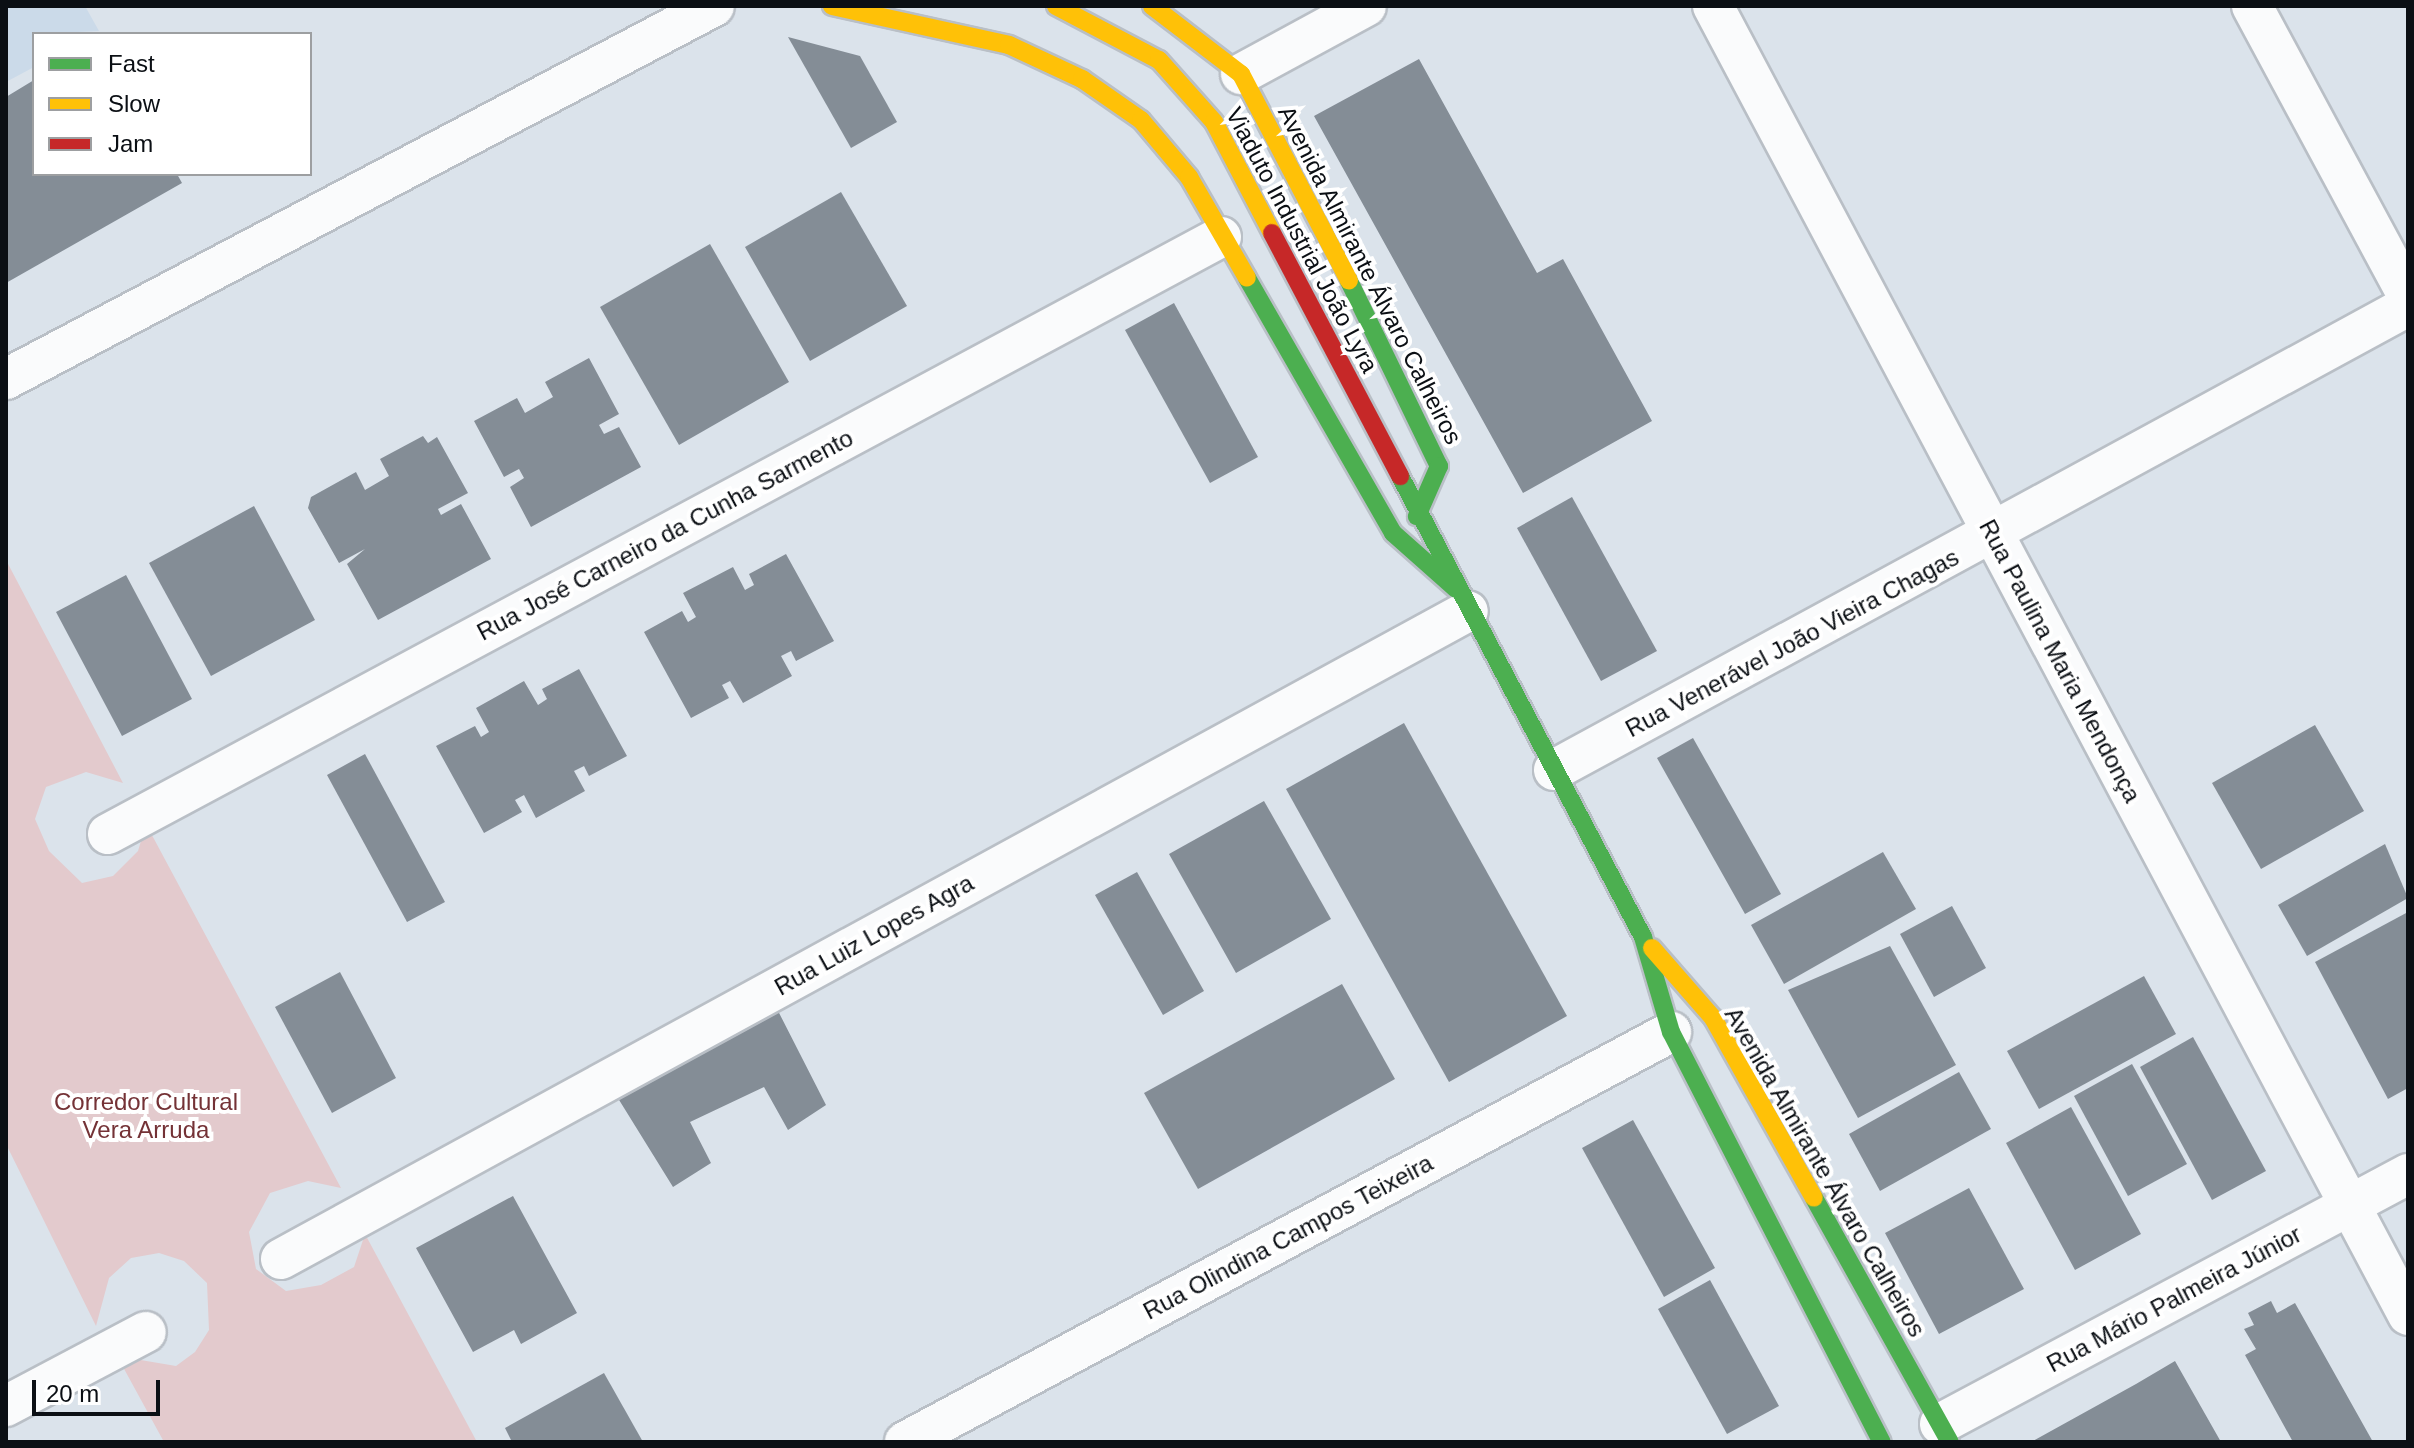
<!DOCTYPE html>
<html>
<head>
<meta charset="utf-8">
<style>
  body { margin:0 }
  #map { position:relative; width:2414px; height:1448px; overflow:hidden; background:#dbe3eb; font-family:Helvetica,sans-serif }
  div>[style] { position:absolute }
  .built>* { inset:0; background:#cbdae9 }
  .green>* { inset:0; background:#e3cacd }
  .building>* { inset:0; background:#848d96 }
  .roads { filter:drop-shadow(2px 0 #b9bfc6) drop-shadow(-2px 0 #b9bfc6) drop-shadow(0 2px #b9bfc6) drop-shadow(0 -2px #b9bfc6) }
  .street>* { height:40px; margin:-20px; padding:0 20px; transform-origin:20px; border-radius:20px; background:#fafbfc }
  .fast>* { height:18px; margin:-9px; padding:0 9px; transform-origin:9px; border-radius:9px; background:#4caf50 }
  .slow>* { height:18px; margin:-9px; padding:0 9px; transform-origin:9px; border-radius:9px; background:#ffc107 }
  .jam>* { height:18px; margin:-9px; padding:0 9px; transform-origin:9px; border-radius:9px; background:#c62828 }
  span { translate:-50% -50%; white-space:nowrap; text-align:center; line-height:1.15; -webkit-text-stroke:8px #fff; paint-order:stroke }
  .street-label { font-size:24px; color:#0b0f14 }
  .park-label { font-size:24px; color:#743236 }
  .frame { position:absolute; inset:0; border:8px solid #0b0f14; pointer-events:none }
  .legend { position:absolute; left:32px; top:32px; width:280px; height:144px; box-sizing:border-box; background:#fff; border:2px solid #9d9fa1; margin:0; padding:10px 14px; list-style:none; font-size:24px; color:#0b0f14 }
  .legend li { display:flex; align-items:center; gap:16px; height:40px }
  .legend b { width:40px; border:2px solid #9d9fa1 }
  .scale { position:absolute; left:32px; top:1380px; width:128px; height:36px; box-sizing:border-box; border:4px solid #0b0f14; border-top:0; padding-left:10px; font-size:24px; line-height:28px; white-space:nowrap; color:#0b0f14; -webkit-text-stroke:6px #fff; paint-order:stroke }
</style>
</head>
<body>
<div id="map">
  <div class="built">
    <div style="clip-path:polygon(6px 6px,85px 6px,99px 31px,34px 34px,34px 67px,6px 82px)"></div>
  </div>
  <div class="green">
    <div style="clip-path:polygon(6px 560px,123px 783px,86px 772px,46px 787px,35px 819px,49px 851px,82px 883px,113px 876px,138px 851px,146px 824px,341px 1188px,308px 1181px,270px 1193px,249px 1232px,256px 1269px,286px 1291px,321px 1285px,354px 1267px,365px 1234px,477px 1442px,164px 1442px,117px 1356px,176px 1366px,195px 1352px,209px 1330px,207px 1283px,184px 1261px,159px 1253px,131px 1258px,109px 1278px,96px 1326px,6px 1144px)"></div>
  </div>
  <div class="building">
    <div style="clip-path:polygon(788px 37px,860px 56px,897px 122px,851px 148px)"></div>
    <div style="clip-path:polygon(1419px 59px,1537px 273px,1563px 259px,1652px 421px,1523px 493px,1314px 116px)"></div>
    <div style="clip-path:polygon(34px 80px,34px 174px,177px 174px,182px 183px,6px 283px,6px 97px)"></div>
    <div style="clip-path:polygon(841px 192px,907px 306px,810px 361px,745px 247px)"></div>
    <div style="clip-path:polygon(710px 244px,789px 382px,679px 445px,600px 307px)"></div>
    <div style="clip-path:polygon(1174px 303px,1258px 457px,1210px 483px,1125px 330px)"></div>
    <div style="clip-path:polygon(589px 358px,619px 414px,599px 425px,604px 434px,619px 427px,641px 467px,531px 527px,510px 487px,524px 478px,519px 469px,504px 477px,474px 421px,517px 398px,525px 413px,553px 397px,545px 382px)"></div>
    <div style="clip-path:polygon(423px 436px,428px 443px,437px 437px,468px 493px,438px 509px,441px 515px,461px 504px,491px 559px,378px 620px,347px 564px,365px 549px,339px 563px,308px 508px,311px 497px,356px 472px,365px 490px,389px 476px,380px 459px)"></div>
    <div style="clip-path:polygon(1572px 497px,1657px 651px,1601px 681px,1517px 528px)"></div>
    <div style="clip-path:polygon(254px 506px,315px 620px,211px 676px,149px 563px)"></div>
    <div style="clip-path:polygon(786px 554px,834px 641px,796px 661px,791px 651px,781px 656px,792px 676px,743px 703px,730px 681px,722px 685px,729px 698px,691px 718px,644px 632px,682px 611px,688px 622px,696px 617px,683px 593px,733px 567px,745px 590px,754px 585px,749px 574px)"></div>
    <div style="clip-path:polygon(126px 575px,192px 699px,122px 736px,56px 612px)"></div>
    <div style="clip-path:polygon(579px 669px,627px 756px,589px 776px,584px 766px,574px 771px,585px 791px,536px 818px,524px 795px,515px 800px,522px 812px,484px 833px,436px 746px,475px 726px,481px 737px,489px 732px,476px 708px,524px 681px,538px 705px,547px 699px,542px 689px)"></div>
    <div style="clip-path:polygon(1404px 723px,1567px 1016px,1449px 1082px,1286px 789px)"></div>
    <div style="clip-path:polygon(2315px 725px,2364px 811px,2261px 869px,2212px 783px)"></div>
    <div style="clip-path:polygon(1693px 738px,1781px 894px,1745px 914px,1657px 758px)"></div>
    <div style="clip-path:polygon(365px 754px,445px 902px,407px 922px,327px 775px)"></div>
    <div style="clip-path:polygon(1264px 801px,1331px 919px,1236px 973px,1169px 854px)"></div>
    <div style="clip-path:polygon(2385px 844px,2408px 898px,2307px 956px,2278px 905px)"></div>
    <div style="clip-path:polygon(1883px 852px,1916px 909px,1784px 984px,1751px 925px)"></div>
    <div style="clip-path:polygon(1137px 872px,1204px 991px,1163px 1015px,1095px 895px)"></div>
    <div style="clip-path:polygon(1952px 906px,1986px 968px,1934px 997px,1900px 934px)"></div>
    <div style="clip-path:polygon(2408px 912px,2408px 1088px,2388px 1099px,2315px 962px)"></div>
    <div style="clip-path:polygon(1890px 946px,1956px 1065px,1858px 1118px,1788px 990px)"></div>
    <div style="clip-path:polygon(340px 972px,396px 1078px,332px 1113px,275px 1007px)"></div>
    <div style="clip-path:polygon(2144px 976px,2176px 1034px,2039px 1109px,2007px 1051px)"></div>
    <div style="clip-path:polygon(1342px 984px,1395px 1079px,1198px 1189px,1144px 1093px)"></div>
    <div style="clip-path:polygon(774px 1003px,826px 1105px,788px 1130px,764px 1087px,690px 1122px,711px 1163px,673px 1187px,616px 1095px)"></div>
    <div style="clip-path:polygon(2193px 1037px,2266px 1171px,2212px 1200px,2140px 1067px)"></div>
    <div style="clip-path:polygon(2132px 1064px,2187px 1164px,2128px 1196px,2074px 1096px)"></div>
    <div style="clip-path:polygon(1959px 1072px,1991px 1129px,1880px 1191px,1849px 1134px)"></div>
    <div style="clip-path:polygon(2071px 1107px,2141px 1234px,2075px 1270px,2006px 1143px)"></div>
    <div style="clip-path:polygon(1633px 1120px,1715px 1268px,1664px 1297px,1582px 1148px)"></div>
    <div style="clip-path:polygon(1969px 1188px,2024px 1289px,1939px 1334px,1885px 1233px)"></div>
    <div style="clip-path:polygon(513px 1196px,577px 1313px,521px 1344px,514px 1330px,473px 1352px,416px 1248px)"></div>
    <div style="clip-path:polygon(1710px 1280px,1779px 1406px,1727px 1434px,1658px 1309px)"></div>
    <div style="clip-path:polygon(2271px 1301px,2277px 1313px,2295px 1303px,2373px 1442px,2293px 1442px,2245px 1355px,2256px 1349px,2244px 1329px,2254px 1325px,2248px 1313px)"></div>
    <div style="clip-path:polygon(2175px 1361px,2221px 1442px,2031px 1442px,2136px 1384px)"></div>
    <div style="clip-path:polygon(604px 1373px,643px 1442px,512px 1442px,505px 1428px)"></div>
  </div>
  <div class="roads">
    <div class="street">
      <div style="left:1713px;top:6px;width:1482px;rotate:62.03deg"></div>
      <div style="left:2252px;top:6px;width:329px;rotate:61.7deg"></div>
      <div style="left:1241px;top:74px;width:142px;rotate:-28.5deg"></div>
      <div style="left:6px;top:379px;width:800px;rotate:-27.78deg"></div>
      <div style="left:1554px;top:770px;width:972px;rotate:-28.52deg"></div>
      <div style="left:108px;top:834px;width:1263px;rotate:-28.21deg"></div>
      <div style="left:281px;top:1259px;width:1352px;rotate:-28.63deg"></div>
      <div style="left:6px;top:1406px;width:158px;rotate:-27.9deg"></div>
      <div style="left:1940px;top:1424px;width:531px;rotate:-28.11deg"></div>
      <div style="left:905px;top:1442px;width:869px;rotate:-28.16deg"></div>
    </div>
    <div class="fast">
      <div style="left:1247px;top:278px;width:294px;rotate:60.2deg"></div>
      <div style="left:1393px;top:533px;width:84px;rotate:41.6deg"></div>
      <div style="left:1349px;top:281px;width:206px;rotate:64.1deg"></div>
      <div style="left:1439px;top:466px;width:55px;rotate:113.7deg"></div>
      <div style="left:1400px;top:476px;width:521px;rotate:62.21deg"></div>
      <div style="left:1643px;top:937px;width:99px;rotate:73.6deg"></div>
      <div style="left:1671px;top:1032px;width:461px;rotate:62.8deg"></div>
      <div style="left:1814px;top:1198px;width:279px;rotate:60.9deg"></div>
    </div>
    <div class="slow">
      <div style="left:832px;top:6px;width:181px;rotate:12.4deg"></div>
      <div style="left:1009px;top:45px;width:81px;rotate:25deg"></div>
      <div style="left:1082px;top:79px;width:72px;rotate:34.8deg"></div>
      <div style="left:1141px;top:120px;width:75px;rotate:49.9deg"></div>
      <div style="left:1189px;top:177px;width:116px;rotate:60.1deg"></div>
      <div style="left:1056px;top:6px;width:116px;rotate:27.7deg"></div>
      <div style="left:1159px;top:60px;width:83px;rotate:48.4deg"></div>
      <div style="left:1214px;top:122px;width:125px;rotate:62.4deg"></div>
      <div style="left:1152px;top:6px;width:112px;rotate:37.4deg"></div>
      <div style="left:1241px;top:74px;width:233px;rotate:62.4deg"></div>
      <div style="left:1652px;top:948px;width:93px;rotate:48.9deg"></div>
      <div style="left:1713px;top:1018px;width:206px;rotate:60.7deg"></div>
    </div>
    <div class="jam">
      <div style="left:1272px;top:233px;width:275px;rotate:62.2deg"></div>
    </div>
  </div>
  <div class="street-label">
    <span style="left:1302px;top:240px;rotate:62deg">Viaduto Industrial João Lyra</span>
    <span style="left:1370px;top:275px;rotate:63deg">Avenida Almirante Álvaro Calheiros</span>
    <span style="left:665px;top:535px;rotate:-28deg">Rua José Carneiro da Cunha Sarmento</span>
    <span style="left:1792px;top:643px;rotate:-28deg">Rua Venerável João Vieira Chagas</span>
    <span style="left:2060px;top:661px;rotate:62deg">Rua Paulina Maria Mendonça</span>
    <span style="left:874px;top:935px;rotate:-29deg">Rua Luiz Lopes Agra</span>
    <span style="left:1825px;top:1172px;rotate:60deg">Avenida Almirante Álvaro Calheiros</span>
    <span style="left:1288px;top:1237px;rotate:-28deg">Rua Olindina Campos Teixeira</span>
    <span style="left:2174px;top:1299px;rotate:-28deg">Rua Mário Palmeira Júnior</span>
  </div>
  <div class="park-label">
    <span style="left:146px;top:1116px">Corredor Cultural<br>Vera Arruda</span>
  </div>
  <div class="frame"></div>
  <ul class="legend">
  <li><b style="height:10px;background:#4caf50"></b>Fast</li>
  <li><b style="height:10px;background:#ffc107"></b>Slow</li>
  <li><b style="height:10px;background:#c62828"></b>Jam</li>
  </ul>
  <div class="scale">20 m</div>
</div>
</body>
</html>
